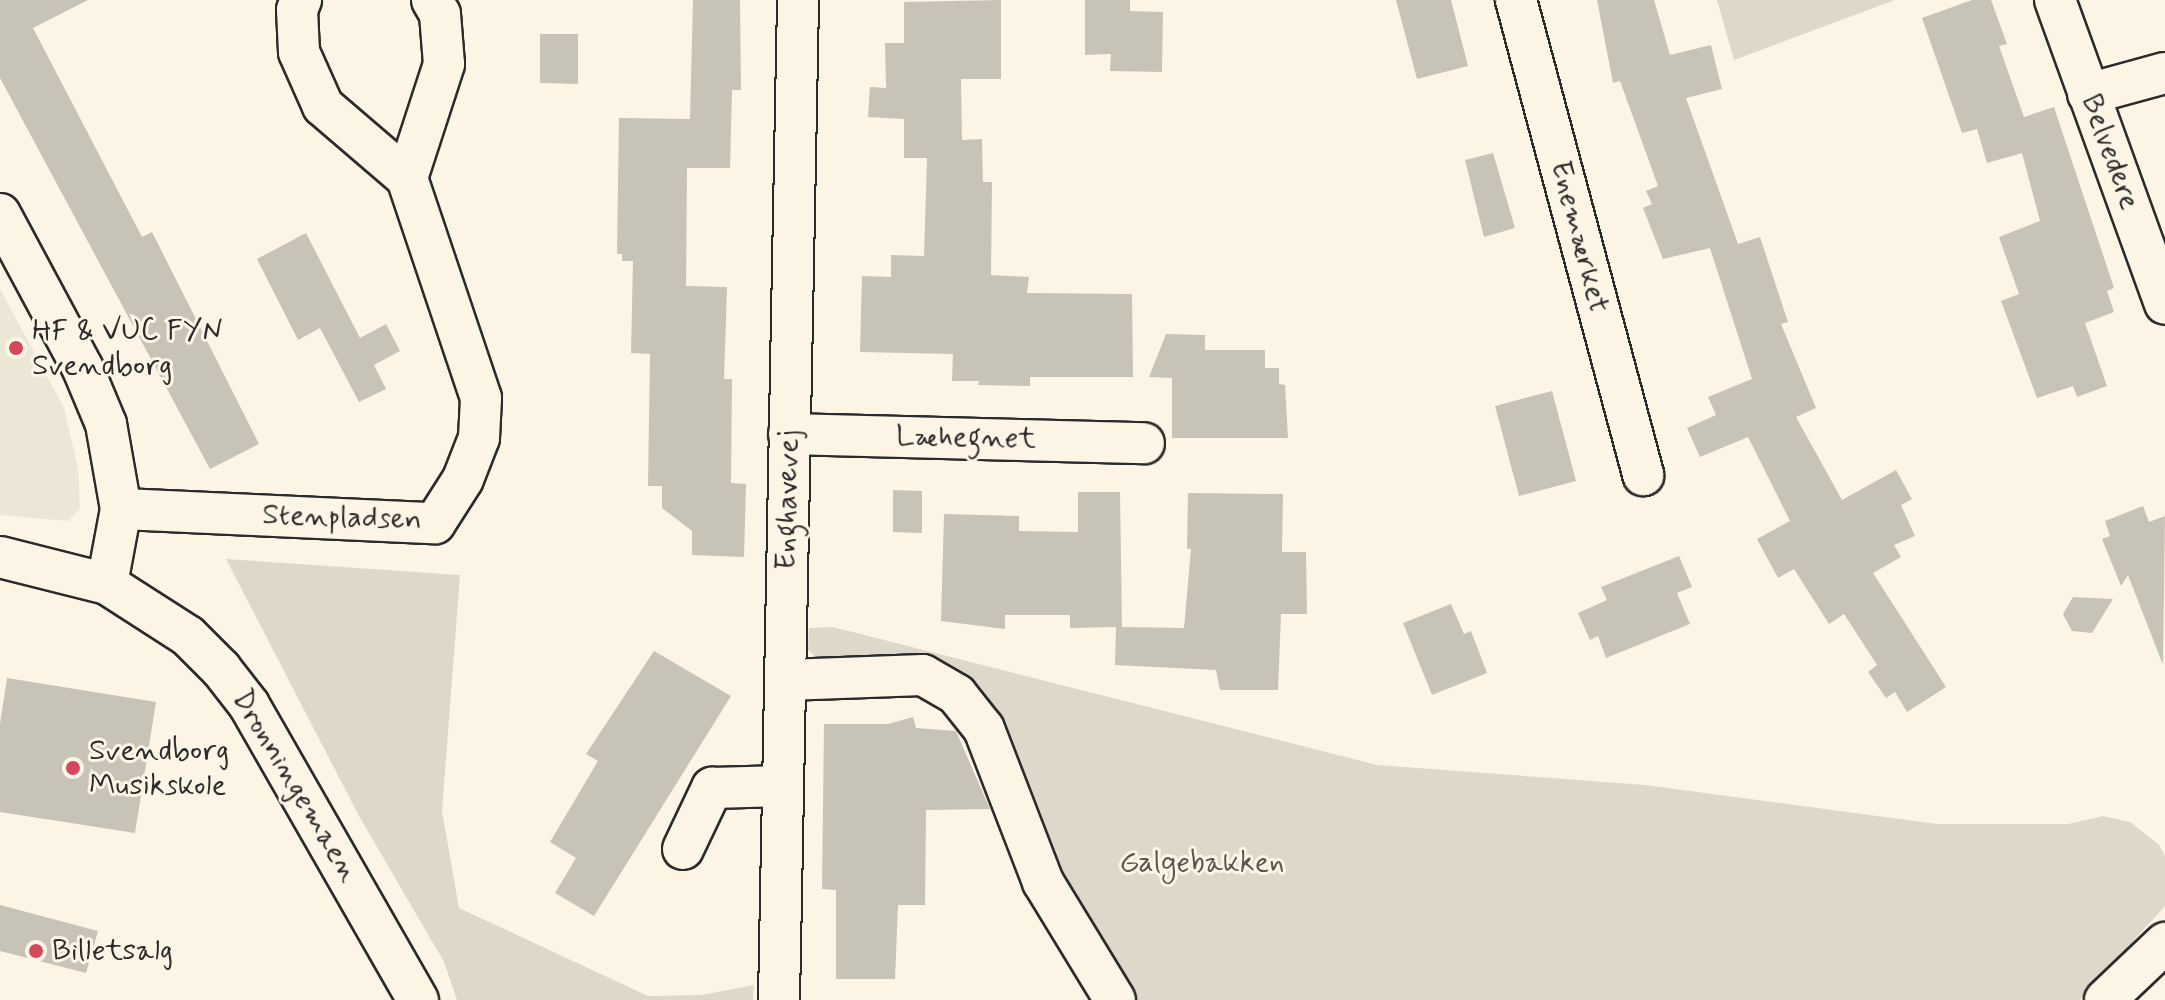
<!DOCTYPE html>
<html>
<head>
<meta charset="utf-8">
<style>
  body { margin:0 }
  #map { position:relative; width:2165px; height:1000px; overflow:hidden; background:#fcf5e5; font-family:Mynerve,sans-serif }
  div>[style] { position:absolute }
  .built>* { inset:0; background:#ece6d7 }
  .green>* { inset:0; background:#ded8ca }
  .building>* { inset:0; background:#c8c3b7 }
  .roads { filter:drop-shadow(2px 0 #2b2b2b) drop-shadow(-2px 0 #2b2b2b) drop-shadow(0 2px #2b2b2b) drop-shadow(0 -2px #2b2b2b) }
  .minor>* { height:40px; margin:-20px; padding:0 20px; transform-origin:20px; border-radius:20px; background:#fcf5e5 }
  .dots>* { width:22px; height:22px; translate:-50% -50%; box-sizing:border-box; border:4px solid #fcf5e5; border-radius:50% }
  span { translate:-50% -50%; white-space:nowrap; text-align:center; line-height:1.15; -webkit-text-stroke:6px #fcf5e5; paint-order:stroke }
  .street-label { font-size:30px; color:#2b2b2b }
  .poi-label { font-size:30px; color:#2b2b2b }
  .left { translate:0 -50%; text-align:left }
  .park-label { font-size:30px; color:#585653 }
</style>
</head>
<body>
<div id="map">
  <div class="built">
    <div style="clip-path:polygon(0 289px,64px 408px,78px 468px,80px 509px,68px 521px,0 515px)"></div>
  </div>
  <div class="green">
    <div style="clip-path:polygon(1717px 0,1895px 0,1734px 60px)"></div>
    <div style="clip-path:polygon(226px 559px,460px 575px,442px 811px,459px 908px,648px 996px,702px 995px,754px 985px,753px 1000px,457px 1000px,444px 962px,359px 816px)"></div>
    <div style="clip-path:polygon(833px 627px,1377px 765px,1645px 785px,1937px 824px,2068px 824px,2103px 816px,2130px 822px,2159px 845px,2165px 856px,2165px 906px,2080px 1000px,1122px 1000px,984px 704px,824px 665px,808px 650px,809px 628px)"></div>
  </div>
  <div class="building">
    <div style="clip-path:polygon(0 0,88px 0,33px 28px,142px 237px,152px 232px,259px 444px,210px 469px,0 78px)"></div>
    <div style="clip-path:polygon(693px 0,740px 0,741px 90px,732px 90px,730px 168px,687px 168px,686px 286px,727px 287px,724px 379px,732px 379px,731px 483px,746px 484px,744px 557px,692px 555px,692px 531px,662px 508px,662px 486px,648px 486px,650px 354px,631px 353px,633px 261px,622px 261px,622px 254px,617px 254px,619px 118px,690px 119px)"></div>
    <div style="clip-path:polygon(1001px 0,1001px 79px,961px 79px,962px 140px,982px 139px,983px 182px,992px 182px,991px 275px,1029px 277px,1027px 293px,1132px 294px,1133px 377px,1030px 377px,1030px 386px,978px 385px,979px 381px,952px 381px,953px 354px,860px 352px,862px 276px,891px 277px,891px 255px,924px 256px,927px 158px,904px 158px,904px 119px,868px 117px,870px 87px,886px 88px,885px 43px,904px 43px,904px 2px)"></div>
    <div style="clip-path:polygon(1085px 0,1130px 0,1130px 11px,1163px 12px,1162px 72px,1110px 71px,1111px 54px,1085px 55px)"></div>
    <div style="clip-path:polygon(1396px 0,1451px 0,1468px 66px,1417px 79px)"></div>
    <div style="clip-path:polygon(1597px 0,1654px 0,1670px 55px,1711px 45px,1722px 89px,1686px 98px,1738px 244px,1760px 237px,1788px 322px,1781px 324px,1816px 408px,1796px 417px,1842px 500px,1896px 470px,1912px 499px,1901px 505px,1915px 536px,1894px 545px,1901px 557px,1873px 573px,1946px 687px,1907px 712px,1895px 692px,1886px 698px,1868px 672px,1877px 665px,1844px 614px,1829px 624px,1794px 569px,1778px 578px,1757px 539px,1790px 521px,1748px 437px,1700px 457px,1687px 428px,1716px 415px,1708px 397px,1752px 379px,1710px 248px,1663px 259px,1643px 208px,1652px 204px,1646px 191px,1658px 186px,1620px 81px,1613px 83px)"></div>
    <div style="clip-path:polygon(1972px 0,1991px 0,2007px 44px,1999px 46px,2024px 117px,2054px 107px,2114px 288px,2107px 291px,2114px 312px,2085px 323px,2107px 386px,2077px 397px,2073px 386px,2037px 398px,2001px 301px,2019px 294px,1999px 237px,2040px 221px,2022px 153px,1987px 163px,1977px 129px,1962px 133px,1922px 18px)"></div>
    <div style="clip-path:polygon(540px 34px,578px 34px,578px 84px,540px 83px)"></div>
    <div style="clip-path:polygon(1493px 153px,1515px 228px,1484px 237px,1465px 160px)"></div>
    <div style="clip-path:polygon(306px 233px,360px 338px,386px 324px,400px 351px,374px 365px,386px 389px,359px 402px,320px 328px,298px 340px,257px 259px)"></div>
    <div style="clip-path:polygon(1166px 334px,1205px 335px,1205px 350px,1265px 350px,1265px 368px,1279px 368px,1279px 384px,1285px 385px,1288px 438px,1172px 438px,1172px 378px,1149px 377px)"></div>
    <div style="clip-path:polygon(1552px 391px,1576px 481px,1519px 496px,1495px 406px)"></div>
    <div style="clip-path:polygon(893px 490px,922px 491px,922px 533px,893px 532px)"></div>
    <div style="clip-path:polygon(1078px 492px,1120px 492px,1122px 627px,1184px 628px,1191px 549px,1187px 549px,1188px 493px,1283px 494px,1282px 552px,1306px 552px,1307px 614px,1281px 614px,1278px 690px,1220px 690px,1216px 670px,1115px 665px,1116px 627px,1070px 628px,1070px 615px,1005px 615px,1005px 629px,941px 621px,944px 514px,1019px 516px,1019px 531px,1078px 532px)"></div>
    <div style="clip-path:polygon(2143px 506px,2149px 522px,2165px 516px,2163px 665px,2128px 575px,2121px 586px,2102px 539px,2110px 536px,2105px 521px)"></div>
    <div style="clip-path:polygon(1679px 556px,1692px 587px,1677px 593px,1690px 624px,1606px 658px,1598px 636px,1590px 640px,1578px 613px,1607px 600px,1601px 587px)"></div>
    <div style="clip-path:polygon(2073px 597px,2113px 599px,2092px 633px,2072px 631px,2063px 614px)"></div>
    <div style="clip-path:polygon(1451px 604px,1464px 634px,1471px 631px,1487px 673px,1432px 695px,1403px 623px)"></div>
    <div style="clip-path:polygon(654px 651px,731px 696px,594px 916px,555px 893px,576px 858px,550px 842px,598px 761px,586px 754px)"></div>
    <div style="clip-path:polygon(7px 678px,156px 702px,135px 833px,0 812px,0 724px)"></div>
    <div style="clip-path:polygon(913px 717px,916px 728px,956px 731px,990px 809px,926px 810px,925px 905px,898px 905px,895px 979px,836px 979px,836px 890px,822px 889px,824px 724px,888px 724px)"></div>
    <div style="clip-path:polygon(0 905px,98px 931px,86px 973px,0 951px)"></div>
  </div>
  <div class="roads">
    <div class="minor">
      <div style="left:1516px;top:0;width:492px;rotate:75deg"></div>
      <div style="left:2055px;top:0;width:323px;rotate:70.1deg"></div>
      <div style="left:2088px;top:94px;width:80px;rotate:-15.3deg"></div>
      <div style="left:407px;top:178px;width:120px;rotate:-72deg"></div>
      <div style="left:444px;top:64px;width:50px;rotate:-94.6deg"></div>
      <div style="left:440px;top:14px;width:16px;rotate:-120deg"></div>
      <div style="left:0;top:214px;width:176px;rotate:61.8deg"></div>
      <div style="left:83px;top:369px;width:60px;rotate:67.3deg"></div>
      <div style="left:106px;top:424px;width:86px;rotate:80deg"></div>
      <div style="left:121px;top:509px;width:76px;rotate:100.6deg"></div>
      <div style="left:789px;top:434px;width:355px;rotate:1.5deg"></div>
      <div style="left:121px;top:509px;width:314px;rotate:2.6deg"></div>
      <div style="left:435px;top:523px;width:52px;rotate:-57.5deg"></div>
      <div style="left:463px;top:479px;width:44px;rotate:-68.7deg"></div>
      <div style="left:479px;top:438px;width:40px;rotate:-87.1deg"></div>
      <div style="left:481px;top:398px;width:232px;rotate:-108.6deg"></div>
      <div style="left:407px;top:178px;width:111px;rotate:-139.4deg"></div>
      <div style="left:323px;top:106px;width:59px;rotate:-114deg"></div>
      <div style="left:299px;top:52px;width:42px;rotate:-92.7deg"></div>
      <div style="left:297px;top:10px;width:11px;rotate:-68deg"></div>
      <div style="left:0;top:557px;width:110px;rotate:14.2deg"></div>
      <div style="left:107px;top:584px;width:96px;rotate:32.7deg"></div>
      <div style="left:188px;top:636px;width:47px;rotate:45deg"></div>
      <div style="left:221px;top:669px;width:46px;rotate:52.1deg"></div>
      <div style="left:249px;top:705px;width:340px;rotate:60.2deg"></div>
      <div style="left:786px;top:680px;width:137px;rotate:-2.1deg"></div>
      <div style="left:923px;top:675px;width:39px;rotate:30deg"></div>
      <div style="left:957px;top:695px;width:43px;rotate:51.5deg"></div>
      <div style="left:984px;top:729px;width:164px;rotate:68.9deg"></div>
      <div style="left:1043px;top:882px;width:138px;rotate:58.6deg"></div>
      <div style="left:683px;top:849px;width:68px;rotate:-64.6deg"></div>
      <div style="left:712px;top:788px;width:71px;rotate:-1.6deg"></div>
      <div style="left:779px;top:1000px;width:1000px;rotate:-88.91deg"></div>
      <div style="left:2105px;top:1000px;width:83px;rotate:-43.5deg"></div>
    </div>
  </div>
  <div class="dots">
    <div style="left:16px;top:348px;background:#d1495b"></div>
    <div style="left:73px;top:768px;background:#d1495b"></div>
    <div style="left:36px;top:951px;background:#d1495b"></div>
  </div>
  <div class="street-label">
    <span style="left:2110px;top:152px;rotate:70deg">Belvedere</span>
    <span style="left:1579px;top:237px;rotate:75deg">Enemærket</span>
    <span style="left:966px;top:438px;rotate:1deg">Læhegnet</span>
    <span style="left:788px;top:500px;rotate:-89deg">Enghavevej</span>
    <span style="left:342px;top:518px;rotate:2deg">Stenpladsen</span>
    <span style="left:295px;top:786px;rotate:59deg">Dronningemaen</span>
  </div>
  <div class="poi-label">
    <span class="left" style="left:32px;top:348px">HF &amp; VUC FYN<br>Svendborg</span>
    <span class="left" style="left:89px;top:768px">Svendborg<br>Musikskole</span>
    <span class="left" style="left:52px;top:951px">Billetsalg</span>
  </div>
  <div class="park-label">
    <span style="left:1202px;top:863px">Galgebakken</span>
  </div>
</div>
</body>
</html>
